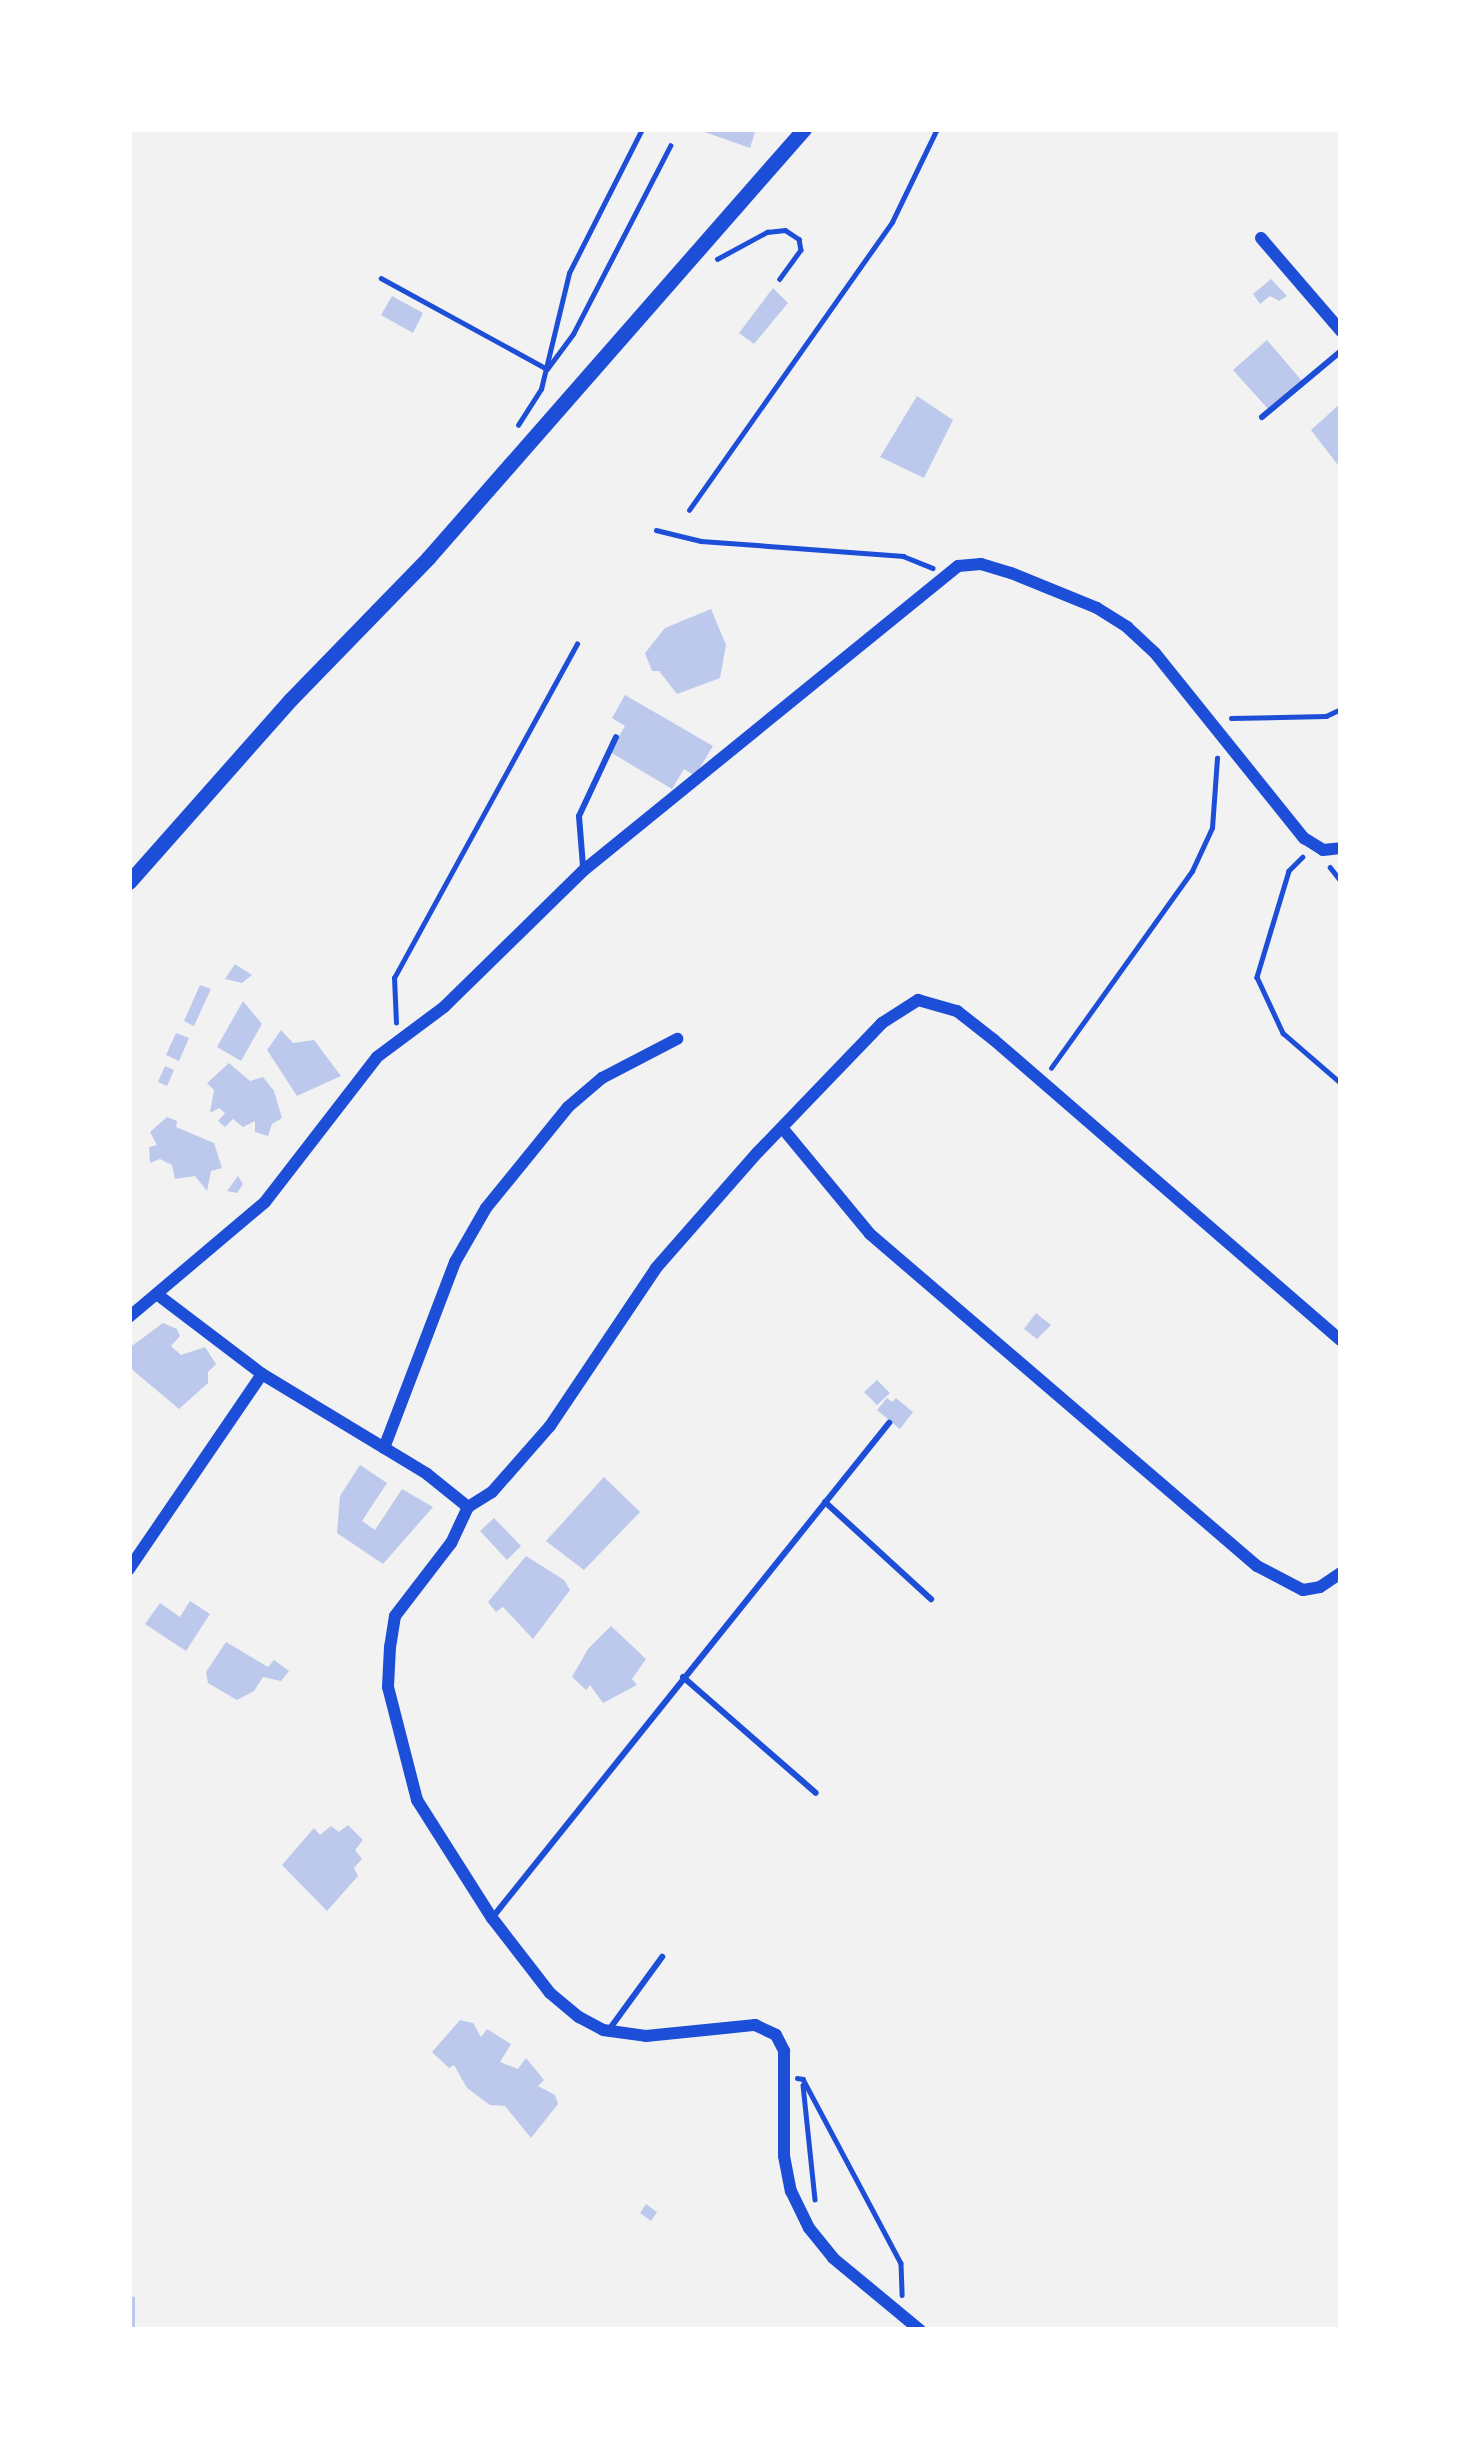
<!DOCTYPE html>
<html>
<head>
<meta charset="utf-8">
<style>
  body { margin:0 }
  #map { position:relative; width:1470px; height:2459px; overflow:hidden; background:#f2f2f2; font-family:"Open Sans",sans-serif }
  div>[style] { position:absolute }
  .building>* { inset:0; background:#bdc9ec }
  .path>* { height:4.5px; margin:-2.25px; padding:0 2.25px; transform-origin:2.25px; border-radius:2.25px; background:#1d4ed8 }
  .service>* { height:6px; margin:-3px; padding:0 3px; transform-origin:3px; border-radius:3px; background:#1d4ed8 }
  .minor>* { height:12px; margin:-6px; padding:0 6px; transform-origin:6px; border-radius:6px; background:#1d4ed8 }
  .tertiary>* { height:15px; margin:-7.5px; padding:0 7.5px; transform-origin:7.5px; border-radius:7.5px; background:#1d4ed8 }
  span { translate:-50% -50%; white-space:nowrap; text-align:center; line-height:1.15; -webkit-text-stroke:9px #fff; paint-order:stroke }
  .frame { position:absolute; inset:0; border:132px solid #fff; pointer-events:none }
</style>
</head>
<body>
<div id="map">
  <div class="building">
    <div style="clip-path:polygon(696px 129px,756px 129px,750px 148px)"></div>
    <div style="clip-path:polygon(1271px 279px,1287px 296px,1279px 301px,1270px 296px,1260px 304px,1253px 294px)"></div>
    <div style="clip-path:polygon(773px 288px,788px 303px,754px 344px,739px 333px)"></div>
    <div style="clip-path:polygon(392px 296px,423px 313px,413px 333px,381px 315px)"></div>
    <div style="clip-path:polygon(1267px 340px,1302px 381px,1269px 410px,1233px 370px)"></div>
    <div style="clip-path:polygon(917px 396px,953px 420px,924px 478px,880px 457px)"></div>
    <div style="clip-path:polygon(1341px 403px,1341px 469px,1311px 430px)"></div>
    <div style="clip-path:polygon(711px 609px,726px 645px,720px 678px,677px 694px,659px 671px,652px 671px,645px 653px,665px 628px)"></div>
    <div style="clip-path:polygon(625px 695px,713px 746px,695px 776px,684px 769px,672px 789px,610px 752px,625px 726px,612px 718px)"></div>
    <div style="clip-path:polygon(235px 964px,252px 975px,242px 983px,225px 979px)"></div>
    <div style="clip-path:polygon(200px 985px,211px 989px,194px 1026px,184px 1021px)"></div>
    <div style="clip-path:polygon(243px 1001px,262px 1024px,241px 1061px,217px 1047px)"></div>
    <div style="clip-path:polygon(281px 1030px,293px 1043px,314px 1040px,341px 1076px,297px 1096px,267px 1050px)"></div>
    <div style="clip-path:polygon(176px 1033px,189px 1038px,179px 1061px,166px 1055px)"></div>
    <div style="clip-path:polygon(229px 1063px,250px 1081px,263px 1077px,274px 1091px,282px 1118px,272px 1124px,268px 1136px,255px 1132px,255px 1121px,243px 1127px,233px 1119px,225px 1127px,218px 1121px,225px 1113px,219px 1108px,210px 1113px,214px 1090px,207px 1083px)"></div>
    <div style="clip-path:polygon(165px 1066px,174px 1070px,167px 1086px,158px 1082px)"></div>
    <div style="clip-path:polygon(167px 1117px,177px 1121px,176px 1127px,214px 1143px,222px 1168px,211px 1171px,207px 1191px,195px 1176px,175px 1179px,172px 1165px,160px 1159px,150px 1163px,149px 1147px,157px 1145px,150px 1132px)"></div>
    <div style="clip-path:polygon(238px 1176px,243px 1184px,237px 1193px,227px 1191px)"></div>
    <div style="clip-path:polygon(1036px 1313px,1051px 1325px,1037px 1339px,1024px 1329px)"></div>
    <div style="clip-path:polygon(163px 1323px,177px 1329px,180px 1336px,171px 1346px,181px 1355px,205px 1347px,216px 1364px,208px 1372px,208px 1383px,179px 1409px,129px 1367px,129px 1348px)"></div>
    <div style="clip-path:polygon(877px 1380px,890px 1393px,877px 1405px,864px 1392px)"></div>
    <div style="clip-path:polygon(887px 1398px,892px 1402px,896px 1398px,913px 1412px,900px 1429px,877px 1410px)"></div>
    <div style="clip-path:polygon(360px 1465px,387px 1483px,362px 1521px,375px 1530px,402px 1489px,433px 1507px,383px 1564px,337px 1533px,340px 1496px)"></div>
    <div style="clip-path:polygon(604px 1477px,640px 1512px,584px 1570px,546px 1541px)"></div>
    <div style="clip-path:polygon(494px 1518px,521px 1546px,507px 1560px,480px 1531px)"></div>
    <div style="clip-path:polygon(526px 1556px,564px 1580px,570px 1590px,533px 1639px,503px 1607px,496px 1612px,488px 1602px)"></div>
    <div style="clip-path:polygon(190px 1601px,210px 1614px,186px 1651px,145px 1624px,160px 1603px,180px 1617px)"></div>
    <div style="clip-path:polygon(611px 1626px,646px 1659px,632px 1679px,637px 1685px,603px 1703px,590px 1685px,586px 1690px,572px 1677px,588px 1649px)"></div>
    <div style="clip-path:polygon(226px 1642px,268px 1667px,274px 1660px,289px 1671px,281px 1681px,263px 1677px,254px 1691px,237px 1700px,208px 1683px,206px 1672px)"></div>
    <div style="clip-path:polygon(348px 1825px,363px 1840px,355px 1850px,362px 1859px,354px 1868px,358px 1876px,327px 1911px,282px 1865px,314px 1828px,320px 1835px,331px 1826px,339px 1832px)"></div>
    <div style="clip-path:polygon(460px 2020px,473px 2023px,481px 2037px,487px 2029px,511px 2044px,500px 2062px,518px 2069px,526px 2058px,544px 2080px,538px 2086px,555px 2095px,558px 2104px,531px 2138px,505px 2106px,490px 2105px,467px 2088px,454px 2065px,449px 2068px,432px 2052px)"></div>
    <div style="clip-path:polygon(646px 2204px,657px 2212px,651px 2221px,640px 2213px)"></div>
    <div style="clip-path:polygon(129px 2296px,135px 2297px,135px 2330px,129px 2330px)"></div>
  </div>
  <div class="path">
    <div style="left:717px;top:259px;width:57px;rotate:-28.4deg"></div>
    <div style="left:767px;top:232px;width:18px;rotate:-6deg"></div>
    <div style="left:785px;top:230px;width:17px;rotate:33deg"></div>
    <div style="left:799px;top:239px;width:11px;rotate:80deg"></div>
    <div style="left:801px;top:250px;width:36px;rotate:126deg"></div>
    <div style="left:381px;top:278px;width:189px;rotate:28.7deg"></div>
    <div style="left:547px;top:369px;width:44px;rotate:-53.4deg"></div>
    <div style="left:573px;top:334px;width:212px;rotate:-62.7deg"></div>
    <div style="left:518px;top:425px;width:43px;rotate:-57.4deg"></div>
    <div style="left:541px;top:389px;width:119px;rotate:-76.4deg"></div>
    <div style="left:569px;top:273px;width:161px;rotate:-63.1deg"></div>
    <div style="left:689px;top:510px;width:352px;rotate:-54.8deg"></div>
    <div style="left:892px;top:222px;width:103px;rotate:-64.2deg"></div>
    <div style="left:656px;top:530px;width:46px;rotate:13.7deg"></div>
    <div style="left:701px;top:541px;width:203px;rotate:4.2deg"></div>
    <div style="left:903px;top:556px;width:32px;rotate:22deg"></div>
    <div style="left:1231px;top:718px;width:95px;rotate:-1.2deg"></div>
    <div style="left:1326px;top:716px;width:17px;rotate:-25deg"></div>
    <div style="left:1303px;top:857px;width:20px;rotate:135deg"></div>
    <div style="left:1289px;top:871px;width:111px;rotate:106.8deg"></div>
    <div style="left:1257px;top:977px;width:62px;rotate:65.1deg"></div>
    <div style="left:1283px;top:1033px;width:77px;rotate:40.8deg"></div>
    <div style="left:1330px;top:867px;width:18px;rotate:52deg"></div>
    <div style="left:396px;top:1023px;width:45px;rotate:-92.5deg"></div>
    <div style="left:394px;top:978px;width:381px;rotate:-61.3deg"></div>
    <div style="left:1051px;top:1068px;width:242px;rotate:-54.4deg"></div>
    <div style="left:1192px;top:871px;width:47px;rotate:-65.1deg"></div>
    <div style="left:1212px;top:828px;width:70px;rotate:-85.9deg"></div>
    <div style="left:797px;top:2078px;width:6px;rotate:9deg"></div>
    <div style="left:803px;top:2079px;width:208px;rotate:62deg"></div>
    <div style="left:901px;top:2263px;width:32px;rotate:88deg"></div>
    <div style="left:803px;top:2085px;width:115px;rotate:84deg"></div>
  </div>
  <div class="service">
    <div style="left:1262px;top:417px;width:103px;rotate:-39.9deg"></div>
    <div style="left:583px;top:866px;width:50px;rotate:-94.6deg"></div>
    <div style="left:579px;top:816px;width:87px;rotate:-64.9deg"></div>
    <div style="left:825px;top:1502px;width:144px;rotate:42.5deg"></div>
    <div style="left:683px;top:1677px;width:176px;rotate:41.1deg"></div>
    <div style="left:492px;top:1918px;width:635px;rotate:-51.27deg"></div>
    <div style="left:611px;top:2027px;width:87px;rotate:-53.9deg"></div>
  </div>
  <div class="minor">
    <div style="left:1261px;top:238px;width:123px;rotate:49.3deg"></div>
    <div style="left:784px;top:1130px;width:135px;rotate:50.4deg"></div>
    <div style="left:870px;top:1234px;width:510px;rotate:40.63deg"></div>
    <div style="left:1257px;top:1566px;width:52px;rotate:27.6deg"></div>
    <div style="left:1303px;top:1590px;width:17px;rotate:-10deg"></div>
    <div style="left:1320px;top:1587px;width:25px;rotate:-34deg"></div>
    <div style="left:158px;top:1295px;width:131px;rotate:37.2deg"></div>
    <div style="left:262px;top:1374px;width:193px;rotate:31.2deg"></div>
    <div style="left:427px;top:1474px;width:53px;rotate:38.8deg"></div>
    <div style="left:468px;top:1507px;width:40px;rotate:115deg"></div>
    <div style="left:451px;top:1543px;width:92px;rotate:127.5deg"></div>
    <div style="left:395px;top:1616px;width:31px;rotate:99deg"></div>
    <div style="left:390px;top:1647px;width:40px;rotate:92.9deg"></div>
    <div style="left:388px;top:1687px;width:117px;rotate:75.6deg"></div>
    <div style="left:417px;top:1800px;width:140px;rotate:57.6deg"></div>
    <div style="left:492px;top:1918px;width:95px;rotate:52.3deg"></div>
    <div style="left:550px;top:1993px;width:38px;rotate:40deg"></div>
    <div style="left:579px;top:2017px;width:27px;rotate:28deg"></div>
    <div style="left:603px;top:2030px;width:43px;rotate:7.9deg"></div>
    <div style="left:646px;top:2036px;width:110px;rotate:-5.8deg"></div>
    <div style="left:755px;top:2025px;width:23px;rotate:25deg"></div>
    <div style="left:776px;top:2035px;width:18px;rotate:63deg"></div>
    <div style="left:784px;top:2051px;width:105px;rotate:90deg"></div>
    <div style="left:784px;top:2156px;width:36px;rotate:79deg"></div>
    <div style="left:791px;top:2191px;width:41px;rotate:64.1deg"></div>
    <div style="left:809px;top:2228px;width:38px;rotate:51deg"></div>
    <div style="left:833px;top:2258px;width:113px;rotate:39.6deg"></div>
    <div style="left:129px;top:1317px;width:178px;rotate:-40.2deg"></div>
    <div style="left:265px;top:1202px;width:183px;rotate:-52.3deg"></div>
    <div style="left:377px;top:1057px;width:84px;rotate:-36.7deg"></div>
    <div style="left:444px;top:1007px;width:196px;rotate:-44.4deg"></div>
    <div style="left:584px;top:870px;width:482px;rotate:-39.1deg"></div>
    <div style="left:958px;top:566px;width:23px;rotate:-5deg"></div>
    <div style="left:981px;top:564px;width:31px;rotate:17deg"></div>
    <div style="left:1011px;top:573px;width:93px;rotate:22.1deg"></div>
    <div style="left:1097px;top:608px;width:36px;rotate:32deg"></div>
    <div style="left:1127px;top:627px;width:38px;rotate:43deg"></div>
    <div style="left:1155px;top:653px;width:238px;rotate:51.2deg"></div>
    <div style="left:1304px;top:838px;width:22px;rotate:32deg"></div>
    <div style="left:1323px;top:850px;width:18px;rotate:-6deg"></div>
    <div style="left:384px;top:1448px;width:199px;rotate:-69.1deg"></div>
    <div style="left:455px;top:1262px;width:62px;rotate:-60.1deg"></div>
    <div style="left:486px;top:1208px;width:130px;rotate:-50.9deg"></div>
    <div style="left:568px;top:1107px;width:45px;rotate:-40.5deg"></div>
    <div style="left:602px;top:1078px;width:85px;rotate:-27.5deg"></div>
    <div style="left:468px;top:1507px;width:28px;rotate:-32deg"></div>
    <div style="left:492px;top:1492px;width:88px;rotate:-48.7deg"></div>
    <div style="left:550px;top:1426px;width:190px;rotate:-56.1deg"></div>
    <div style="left:656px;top:1268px;width:154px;rotate:-48.7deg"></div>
    <div style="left:758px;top:1152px;width:179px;rotate:-46.1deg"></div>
    <div style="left:882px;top:1023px;width:43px;rotate:-32.6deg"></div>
    <div style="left:918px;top:1000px;width:41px;rotate:15.8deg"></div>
    <div style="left:957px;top:1011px;width:47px;rotate:38.1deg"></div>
    <div style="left:994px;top:1040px;width:459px;rotate:40.9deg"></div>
    <div style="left:129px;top:1569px;width:236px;rotate:-55.7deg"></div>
  </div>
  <div class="tertiary">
    <div style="left:129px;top:882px;width:244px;rotate:-48.5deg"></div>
    <div style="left:291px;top:699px;width:197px;rotate:-45.8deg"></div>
    <div style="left:428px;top:558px;width:570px;rotate:-48.77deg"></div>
  </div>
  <div class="frame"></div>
</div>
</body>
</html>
